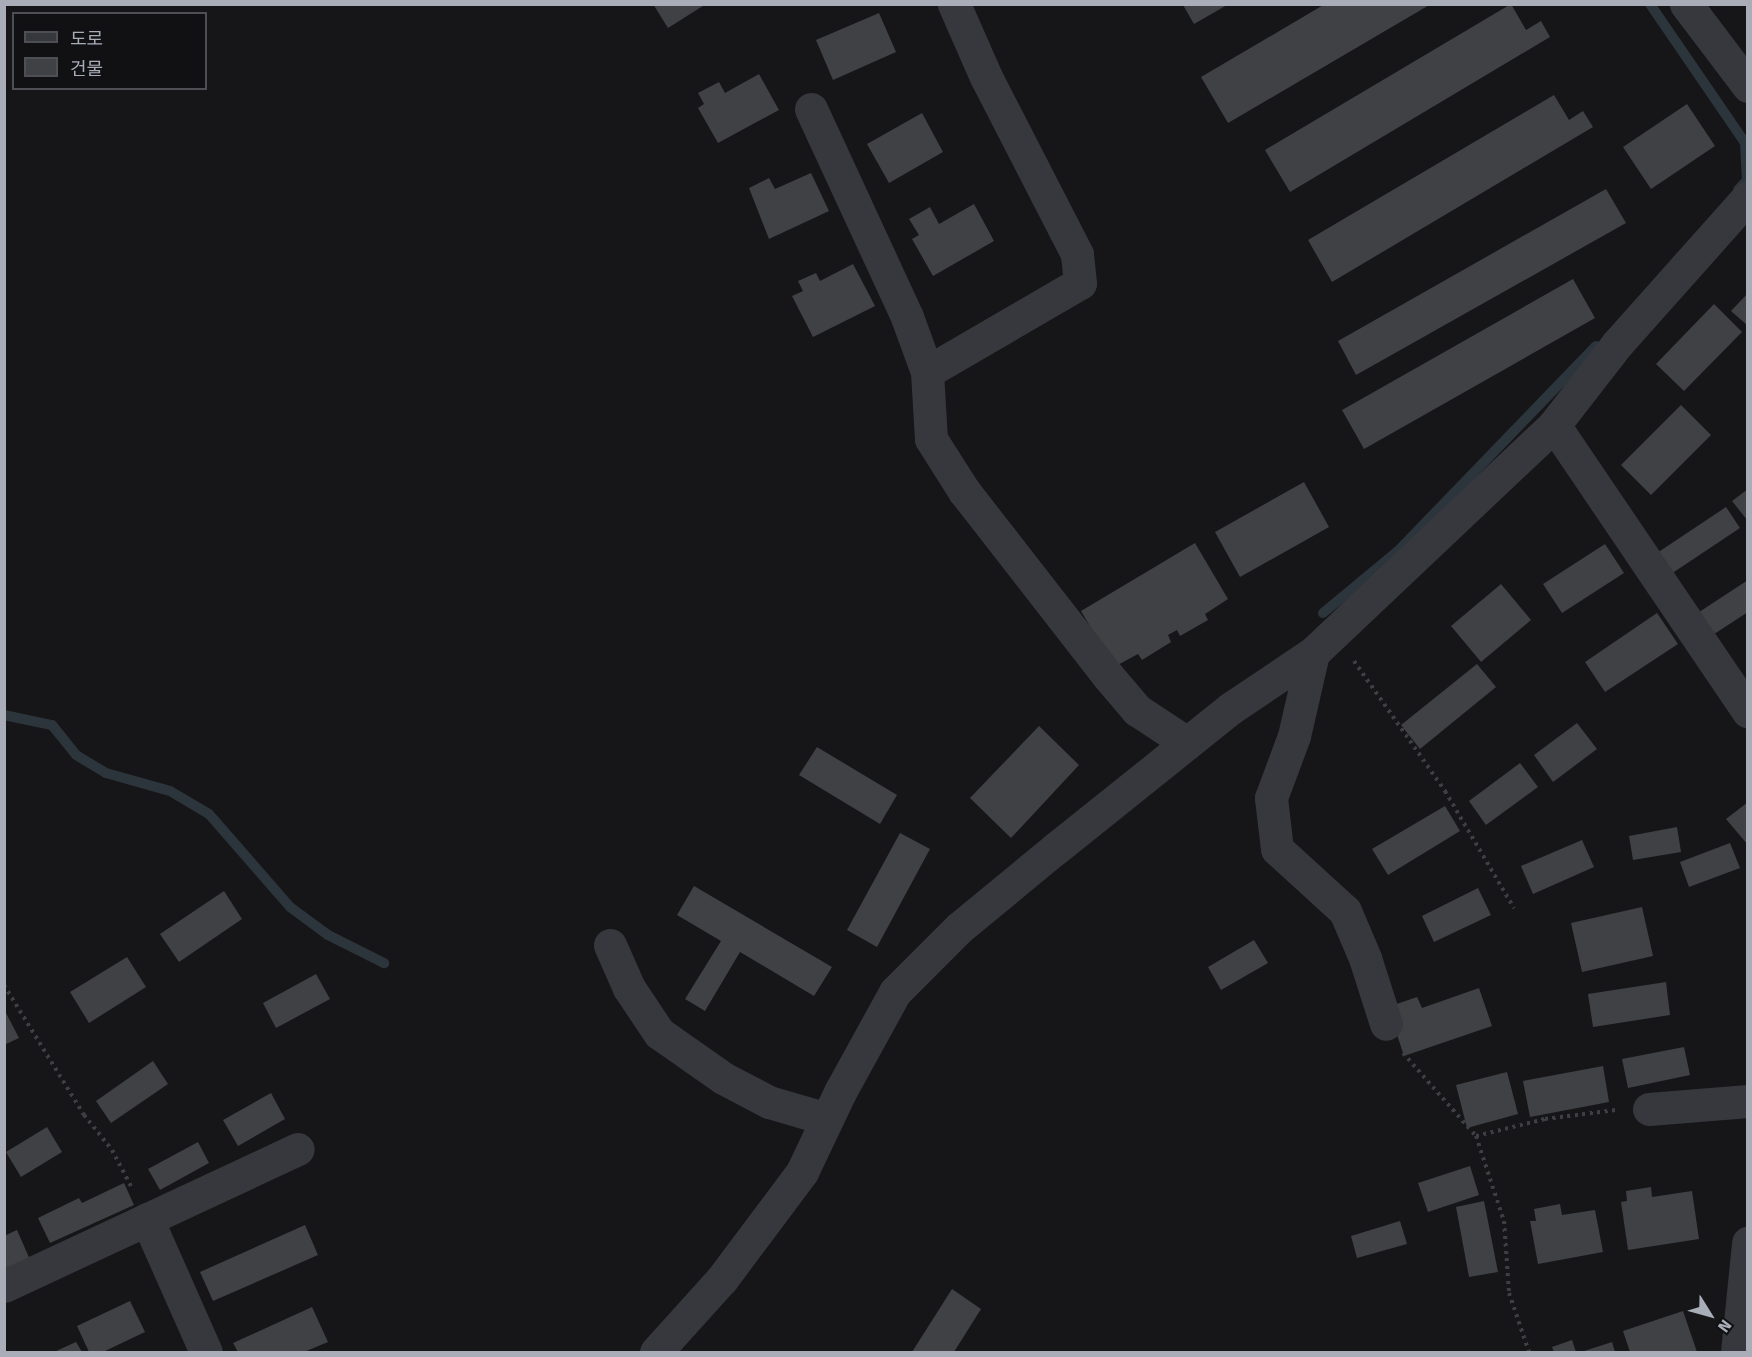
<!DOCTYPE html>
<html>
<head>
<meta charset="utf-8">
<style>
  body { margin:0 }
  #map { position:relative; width:1752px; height:1357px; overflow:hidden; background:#161618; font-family:"Fira Sans","Noto Sans KR",sans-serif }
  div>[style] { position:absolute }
  .stream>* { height:10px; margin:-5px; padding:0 5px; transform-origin:5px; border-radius:5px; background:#2c353c }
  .building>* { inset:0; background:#404145 }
  .path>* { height:4px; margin-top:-2px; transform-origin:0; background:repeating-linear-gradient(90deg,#3d3f44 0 3px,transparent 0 7.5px) }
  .minor>* { height:33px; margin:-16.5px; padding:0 16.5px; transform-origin:16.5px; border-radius:16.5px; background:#37383d }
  span { translate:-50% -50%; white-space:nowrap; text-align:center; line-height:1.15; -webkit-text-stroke:5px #111113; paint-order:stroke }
  .frame { position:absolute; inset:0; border:6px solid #a8adb8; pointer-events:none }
  .legend { position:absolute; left:12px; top:12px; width:195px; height:78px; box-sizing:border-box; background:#111113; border:2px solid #4d4f55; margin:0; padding:8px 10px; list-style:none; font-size:18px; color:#a8adb8 }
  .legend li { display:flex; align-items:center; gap:12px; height:30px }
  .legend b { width:30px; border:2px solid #4d4f55 }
  .north { position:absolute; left:1680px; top:1285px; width:60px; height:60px; -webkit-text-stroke:4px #111113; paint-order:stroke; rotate:127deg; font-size:16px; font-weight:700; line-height:24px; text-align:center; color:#a8adb8 }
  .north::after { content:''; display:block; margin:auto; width:21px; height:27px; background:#a8adb8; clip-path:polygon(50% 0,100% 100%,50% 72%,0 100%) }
</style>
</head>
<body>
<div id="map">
  <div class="stream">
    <div style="left:1650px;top:4px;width:168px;rotate:55.6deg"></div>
    <div style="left:1745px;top:143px;width:37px;rotate:87deg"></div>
    <div style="left:1747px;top:180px;width:13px;rotate:132deg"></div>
    <div style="left:1323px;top:613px;width:97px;rotate:-39.6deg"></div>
    <div style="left:1398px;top:551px;width:285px;rotate:-46deg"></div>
    <div style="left:4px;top:715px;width:49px;rotate:11.8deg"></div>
    <div style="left:52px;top:725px;width:38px;rotate:51deg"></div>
    <div style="left:76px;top:755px;width:35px;rotate:31deg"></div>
    <div style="left:106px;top:773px;width:66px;rotate:15.7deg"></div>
    <div style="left:170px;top:791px;width:45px;rotate:30.5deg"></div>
    <div style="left:209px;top:814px;width:123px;rotate:48.9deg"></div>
    <div style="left:290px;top:907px;width:47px;rotate:36.4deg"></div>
    <div style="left:328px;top:935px;width:63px;rotate:26.6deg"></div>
  </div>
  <div class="building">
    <div style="clip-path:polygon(653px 4px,706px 4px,668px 28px)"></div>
    <div style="clip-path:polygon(1325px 4px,1431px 4px,1228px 123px,1201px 77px)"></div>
    <div style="clip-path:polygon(1511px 4px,1526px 30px,1541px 21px,1550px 37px,1290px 192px,1265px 150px)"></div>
    <div style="clip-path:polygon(1183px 5px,1227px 5px,1194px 24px)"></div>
    <div style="clip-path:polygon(879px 13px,896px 52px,833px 80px,816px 40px)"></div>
    <div style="clip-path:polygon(759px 74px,779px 110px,718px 143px,698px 108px,704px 104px,698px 93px,719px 82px,725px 93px)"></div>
    <div style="clip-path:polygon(1554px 95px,1569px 120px,1583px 111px,1593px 127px,1332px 282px,1308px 240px)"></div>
    <div style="clip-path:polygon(1687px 104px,1715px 146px,1651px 189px,1623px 147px)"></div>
    <div style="clip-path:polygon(922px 113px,943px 152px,889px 183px,867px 144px)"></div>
    <div style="clip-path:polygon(811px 173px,829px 211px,769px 239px,749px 188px,769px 178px,775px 189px)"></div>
    <div style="clip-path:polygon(1606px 189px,1626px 223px,1356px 375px,1338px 341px)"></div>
    <div style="clip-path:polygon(974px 204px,994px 241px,933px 276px,912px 239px,919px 235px,909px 219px,930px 207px,939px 224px)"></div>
    <div style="clip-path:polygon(853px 264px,875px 306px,813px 337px,792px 296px,803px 291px,798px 281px,816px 273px,820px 281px)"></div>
    <div style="clip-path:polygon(1573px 279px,1595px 318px,1364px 449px,1342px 410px)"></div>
    <div style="clip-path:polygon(1748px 293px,1748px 326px,1731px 311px)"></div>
    <div style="clip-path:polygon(1714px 304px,1742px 332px,1684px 391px,1656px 364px)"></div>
    <div style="clip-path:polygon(1681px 405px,1711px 435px,1651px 495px,1621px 465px)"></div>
    <div style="clip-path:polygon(1304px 482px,1329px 527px,1240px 577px,1215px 532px)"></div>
    <div style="clip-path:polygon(1748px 489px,1748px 521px,1732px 501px)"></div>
    <div style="clip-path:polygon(1726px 507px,1740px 528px,1668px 576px,1654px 555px)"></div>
    <div style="clip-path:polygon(1195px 543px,1228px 599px,1205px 614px,1208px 620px,1180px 636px,1177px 630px,1168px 635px,1171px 642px,1142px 660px,1138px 654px,1114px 667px,1081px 611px)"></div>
    <div style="clip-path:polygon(1605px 544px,1624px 573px,1562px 613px,1543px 584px)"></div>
    <div style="clip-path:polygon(1748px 580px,1748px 612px,1708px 638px,1693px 616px)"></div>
    <div style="clip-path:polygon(1501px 584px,1531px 620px,1481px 662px,1451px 626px)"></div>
    <div style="clip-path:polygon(1657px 613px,1678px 644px,1605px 692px,1585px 662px)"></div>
    <div style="clip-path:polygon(1477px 664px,1496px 687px,1420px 749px,1401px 725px)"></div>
    <div style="clip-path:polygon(1577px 723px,1597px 749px,1553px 782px,1534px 755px)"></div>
    <div style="clip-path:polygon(1039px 726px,1079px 765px,1011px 838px,970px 798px)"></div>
    <div style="clip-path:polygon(817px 747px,897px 795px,880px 824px,799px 775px)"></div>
    <div style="clip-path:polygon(1520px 763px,1538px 787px,1486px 825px,1469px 801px)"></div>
    <div style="clip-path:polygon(1748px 802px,1748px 845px,1726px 819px)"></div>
    <div style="clip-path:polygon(1445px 806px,1460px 831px,1388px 875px,1372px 849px)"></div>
    <div style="clip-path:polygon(1677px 827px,1681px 852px,1633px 860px,1629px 836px)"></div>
    <div style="clip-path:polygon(900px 833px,930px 849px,877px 947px,847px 930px)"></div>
    <div style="clip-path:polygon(1582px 840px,1594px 867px,1533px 894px,1521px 866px)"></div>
    <div style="clip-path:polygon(1730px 843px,1740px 868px,1689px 887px,1680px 862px)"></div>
    <div style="clip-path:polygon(694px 886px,832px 967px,814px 996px,740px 952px,705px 1011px,685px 999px,721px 941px,677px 915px)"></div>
    <div style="clip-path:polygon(1478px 888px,1491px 915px,1434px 942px,1422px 916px)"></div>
    <div style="clip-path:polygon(224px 891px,242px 919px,179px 962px,160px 934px)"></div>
    <div style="clip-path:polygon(1642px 907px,1653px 956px,1582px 972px,1571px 923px)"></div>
    <div style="clip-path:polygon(1254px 940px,1268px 963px,1221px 990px,1208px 967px)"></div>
    <div style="clip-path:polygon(127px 957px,146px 987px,89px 1023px,70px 992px)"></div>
    <div style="clip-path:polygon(316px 974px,330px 999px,276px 1028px,263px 1003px)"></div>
    <div style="clip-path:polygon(1666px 982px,1670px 1015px,1593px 1027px,1588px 994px)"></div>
    <div style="clip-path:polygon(1479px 988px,1492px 1026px,1404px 1056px,1388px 1007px,1417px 997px,1422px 1008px)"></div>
    <div style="clip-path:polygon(4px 1009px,19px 1038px,4px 1045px)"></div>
    <div style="clip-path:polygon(1684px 1047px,1690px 1075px,1628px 1088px,1622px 1059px)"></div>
    <div style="clip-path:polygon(153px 1061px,168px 1084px,111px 1123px,96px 1101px)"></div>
    <div style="clip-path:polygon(1603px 1066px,1609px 1102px,1530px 1117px,1523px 1081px)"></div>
    <div style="clip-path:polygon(1507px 1072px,1518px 1114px,1467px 1128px,1456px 1085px)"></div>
    <div style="clip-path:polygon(271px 1093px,285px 1119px,238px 1146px,223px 1120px)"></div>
    <div style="clip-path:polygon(47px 1127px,62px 1152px,21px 1177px,6px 1152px)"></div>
    <div style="clip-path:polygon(198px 1142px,209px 1163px,160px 1190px,148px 1169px)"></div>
    <div style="clip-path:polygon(1470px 1166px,1479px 1195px,1428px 1212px,1418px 1183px)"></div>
    <div style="clip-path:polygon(124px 1183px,134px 1205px,50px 1243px,38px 1218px,79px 1198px,82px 1203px)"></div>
    <div style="clip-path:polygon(1651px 1187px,1652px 1197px,1692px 1191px,1699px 1239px,1628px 1250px,1621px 1202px,1627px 1201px,1626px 1191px)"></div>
    <div style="clip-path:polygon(1484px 1201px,1498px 1272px,1469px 1277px,1456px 1207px)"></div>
    <div style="clip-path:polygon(1560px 1204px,1562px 1215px,1595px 1210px,1603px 1252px,1538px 1264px,1530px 1221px,1536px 1221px,1534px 1209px)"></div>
    <div style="clip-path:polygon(1400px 1221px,1407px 1244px,1357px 1258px,1351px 1236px)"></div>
    <div style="clip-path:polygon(305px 1225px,318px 1255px,213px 1301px,200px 1272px)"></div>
    <div style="clip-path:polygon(17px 1230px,31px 1262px,4px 1274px,4px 1236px)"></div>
    <div style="clip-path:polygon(952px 1289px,981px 1309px,954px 1352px,912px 1352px)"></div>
    <div style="clip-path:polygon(130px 1301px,145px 1332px,103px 1352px,89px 1352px,77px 1326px)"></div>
    <div style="clip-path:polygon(312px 1307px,328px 1342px,304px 1352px,238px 1352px,233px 1343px)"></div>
    <div style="clip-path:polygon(1683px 1311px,1697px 1352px,1630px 1352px,1623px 1331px)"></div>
    <div style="clip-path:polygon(1572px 1340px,1576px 1352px,1554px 1352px,1552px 1347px)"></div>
    <div style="clip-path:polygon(76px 1342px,82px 1352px,54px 1352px)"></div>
    <div style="clip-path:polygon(1612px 1342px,1615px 1352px,1581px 1352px)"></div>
  </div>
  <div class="path">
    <div style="left:1354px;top:661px;width:159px;rotate:55deg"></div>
    <div style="left:1445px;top:791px;width:136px;rotate:59.5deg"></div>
    <div style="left:4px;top:985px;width:153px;rotate:58.4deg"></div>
    <div style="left:84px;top:1115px;width:45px;rotate:51.3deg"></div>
    <div style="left:112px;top:1150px;width:45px;rotate:62.3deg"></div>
    <div style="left:1403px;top:1053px;width:111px;rotate:48.7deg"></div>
    <div style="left:1476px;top:1136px;width:89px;rotate:71.8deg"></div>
    <div style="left:1504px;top:1221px;width:72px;rotate:86deg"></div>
    <div style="left:1509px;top:1293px;width:62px;rotate:71.3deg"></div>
    <div style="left:1476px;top:1136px;width:71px;rotate:-13.8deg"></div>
    <div style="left:1545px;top:1119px;width:71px;rotate:-7.3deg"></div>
  </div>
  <div class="minor">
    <div style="left:1686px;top:4px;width:103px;rotate:52.9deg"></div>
    <div style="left:811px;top:109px;width:229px;rotate:65.2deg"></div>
    <div style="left:907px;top:317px;width:59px;rotate:70deg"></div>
    <div style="left:927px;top:372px;width:67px;rotate:86.6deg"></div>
    <div style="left:931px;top:439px;width:62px;rotate:57.6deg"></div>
    <div style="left:964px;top:491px;width:234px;rotate:52.1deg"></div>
    <div style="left:1108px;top:676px;width:45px;rotate:49.5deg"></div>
    <div style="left:1137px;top:710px;width:60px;rotate:33.4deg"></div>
    <div style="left:927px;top:372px;width:177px;rotate:-30.2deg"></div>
    <div style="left:1080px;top:283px;width:29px;rotate:-96deg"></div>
    <div style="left:1077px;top:254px;width:199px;rotate:-117.2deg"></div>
    <div style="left:986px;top:77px;width:80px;rotate:-113.7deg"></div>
    <div style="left:1554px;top:425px;width:346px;rotate:55.9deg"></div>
    <div style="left:1313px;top:653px;width:85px;rotate:102.9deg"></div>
    <div style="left:1294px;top:736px;width:66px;rotate:110.4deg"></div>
    <div style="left:1271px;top:798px;width:51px;rotate:83.3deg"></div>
    <div style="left:1277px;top:849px;width:92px;rotate:42.4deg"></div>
    <div style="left:1345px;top:911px;width:51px;rotate:66.9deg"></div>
    <div style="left:1365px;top:958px;width:69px;rotate:72.3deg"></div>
    <div style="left:610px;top:945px;width:47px;rotate:66.2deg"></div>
    <div style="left:629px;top:988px;width:54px;rotate:56.3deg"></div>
    <div style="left:659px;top:1033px;width:78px;rotate:35.1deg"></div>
    <div style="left:723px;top:1078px;width:52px;rotate:27.6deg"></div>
    <div style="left:769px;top:1102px;width:60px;rotate:16.3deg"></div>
    <div style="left:1649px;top:1109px;width:99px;rotate:-4.6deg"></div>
    <div style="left:147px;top:1219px;width:145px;rotate:66.1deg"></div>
    <div style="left:4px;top:1286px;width:324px;rotate:-25deg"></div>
    <div style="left:656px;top:1352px;width:98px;rotate:-47.9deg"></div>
    <div style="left:722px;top:1279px;width:134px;rotate:-53.2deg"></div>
    <div style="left:802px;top:1172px;width:89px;rotate:-64.6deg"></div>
    <div style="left:840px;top:1092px;width:114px;rotate:-61.2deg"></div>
    <div style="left:895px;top:992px;width:91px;rotate:-45deg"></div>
    <div style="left:959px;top:928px;width:124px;rotate:-39.5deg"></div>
    <div style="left:1055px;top:849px;width:226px;rotate:-38.7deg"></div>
    <div style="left:1231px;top:708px;width:99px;rotate:-33.9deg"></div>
    <div style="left:1313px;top:653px;width:332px;rotate:-43.4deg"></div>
    <div style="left:1554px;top:425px;width:103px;rotate:-52.1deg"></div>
    <div style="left:1617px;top:344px;width:197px;rotate:-48.3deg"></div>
    <div style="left:1737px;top:1352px;width:110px;rotate:-84.2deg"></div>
  </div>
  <div class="frame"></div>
  <ul class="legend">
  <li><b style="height:8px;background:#37383d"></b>도로</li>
  <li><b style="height:16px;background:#404145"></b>건물</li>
  </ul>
  <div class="north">N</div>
</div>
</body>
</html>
